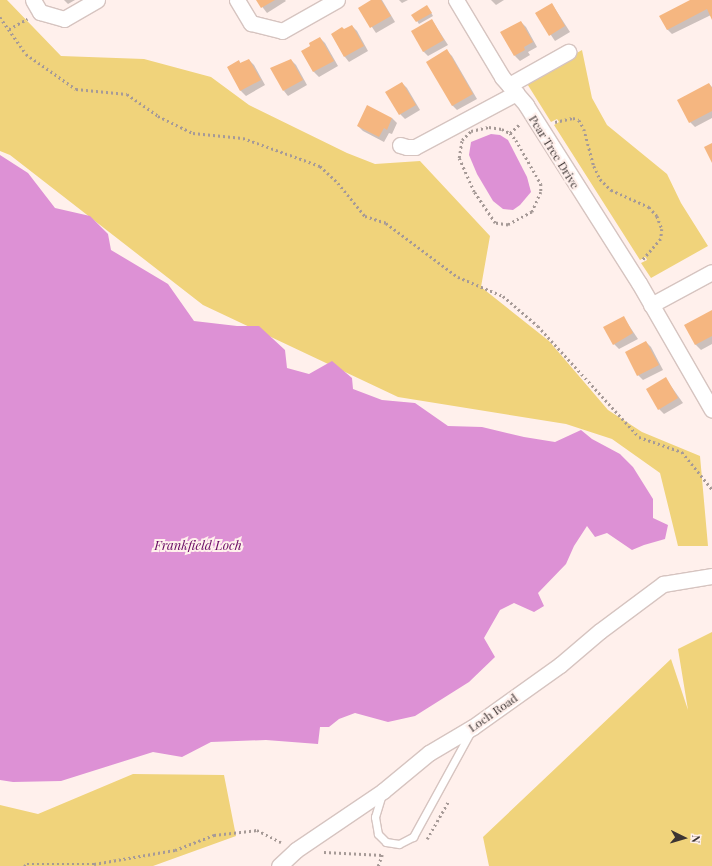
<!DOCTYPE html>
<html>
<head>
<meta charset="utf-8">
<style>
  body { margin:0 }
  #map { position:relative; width:712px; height:866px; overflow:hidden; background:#fff0ec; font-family:"Playfair Display",serif }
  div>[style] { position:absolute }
  .green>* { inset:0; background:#f0d37b }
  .water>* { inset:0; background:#dd91d5 }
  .shadow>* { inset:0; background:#0003 }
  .building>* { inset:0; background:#f5b680 }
  .path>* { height:2.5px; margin-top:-1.25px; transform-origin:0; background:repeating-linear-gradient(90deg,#a69a97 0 2px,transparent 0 5px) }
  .roads { filter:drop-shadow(1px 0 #d6c4c0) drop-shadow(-1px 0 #d6c4c0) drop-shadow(0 1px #d6c4c0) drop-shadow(0 -1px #d6c4c0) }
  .lane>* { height:7px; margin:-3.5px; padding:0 3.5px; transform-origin:3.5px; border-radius:3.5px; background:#fff }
  .street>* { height:15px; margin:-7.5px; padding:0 7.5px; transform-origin:7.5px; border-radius:7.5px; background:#fff }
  span { translate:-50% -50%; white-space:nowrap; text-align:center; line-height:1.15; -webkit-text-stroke:4px #fff0ec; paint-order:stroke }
  .street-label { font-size:12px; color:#3c3433 }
  .water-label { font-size:13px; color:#680963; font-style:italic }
  .north { position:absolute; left:664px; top:818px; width:40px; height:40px; -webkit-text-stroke:3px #fff0ec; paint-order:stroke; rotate:95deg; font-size:11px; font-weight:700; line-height:16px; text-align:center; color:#3c3433 }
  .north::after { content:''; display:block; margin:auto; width:14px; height:18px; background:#3c3433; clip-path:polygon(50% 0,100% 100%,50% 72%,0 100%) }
</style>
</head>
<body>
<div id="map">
  <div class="green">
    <div style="clip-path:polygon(0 0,7px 0,61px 56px,144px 59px,211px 77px,249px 105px,347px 153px,375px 164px,420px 161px,490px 236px,481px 287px,549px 341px,608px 410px,642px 432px,700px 456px,708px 546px,678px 546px,660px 473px,612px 439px,566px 424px,398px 397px,203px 305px,10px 155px,0 151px)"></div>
    <div style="clip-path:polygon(582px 50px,592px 98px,607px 125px,667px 174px,681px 203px,708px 246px,651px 278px,641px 263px,647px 260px,646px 258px,645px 257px,640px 260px,554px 125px,559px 122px,557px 119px,551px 122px,526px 82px)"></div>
    <div style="clip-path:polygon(712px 632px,712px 866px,489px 866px,483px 837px,671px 659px,688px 710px,678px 649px)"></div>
    <div style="clip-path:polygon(133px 774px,224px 775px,236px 836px,153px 866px,0 866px,0 805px,38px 814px)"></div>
  </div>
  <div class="water">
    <div style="clip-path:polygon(491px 134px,500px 135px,508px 140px,527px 177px,531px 192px,520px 205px,513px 210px,503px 209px,493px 201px,477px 174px,469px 155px,471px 142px)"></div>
    <div style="clip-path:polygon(0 155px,28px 173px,55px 208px,90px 216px,108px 234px,111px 250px,168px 284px,194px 321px,237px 326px,259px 326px,285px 350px,287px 368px,309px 374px,332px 361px,352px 378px,353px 389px,382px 400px,415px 403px,448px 426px,482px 427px,524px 437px,555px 442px,581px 430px,592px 439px,620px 454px,633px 467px,653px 499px,653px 518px,668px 525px,665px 539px,644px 545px,632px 550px,607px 533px,595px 537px,587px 526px,574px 546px,566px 564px,538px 593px,544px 606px,534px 612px,514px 603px,500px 610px,484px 638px,495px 657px,469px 682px,415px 716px,388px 722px,355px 713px,339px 719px,329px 727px,320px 727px,318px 744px,266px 740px,211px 742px,182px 757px,153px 752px,61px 781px,13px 782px,0 780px)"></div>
  </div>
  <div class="shadow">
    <div style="clip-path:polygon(64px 0,75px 0,68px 4px)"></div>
    <div style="clip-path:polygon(257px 0,285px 0,286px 1px,267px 13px)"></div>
    <div style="clip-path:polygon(373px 0,382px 0,395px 22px,376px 33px,359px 8px)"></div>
    <div style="clip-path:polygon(399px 0,408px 0,402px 3px)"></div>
    <div style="clip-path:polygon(491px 0,504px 0,496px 5px)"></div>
    <div style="clip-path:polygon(693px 0,712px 0,712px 17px,711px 15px,672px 34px,667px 29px)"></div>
    <div style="clip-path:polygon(552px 4px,570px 32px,555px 41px,536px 13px)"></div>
    <div style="clip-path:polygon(429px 9px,433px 16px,419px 24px,413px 15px)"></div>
    <div style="clip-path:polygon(432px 20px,448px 45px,428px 56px,423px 51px)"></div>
    <div style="clip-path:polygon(521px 22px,526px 27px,537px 47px,528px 52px,530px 55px,520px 61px,515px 56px)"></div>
    <div style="clip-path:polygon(352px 26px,357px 31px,368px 51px,349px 62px,345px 57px,344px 30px)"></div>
    <div style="clip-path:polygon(320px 38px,325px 43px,338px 66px,319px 77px,314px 72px,303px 51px,312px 46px)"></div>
    <div style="clip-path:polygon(447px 51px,452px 56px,477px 99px,457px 110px,452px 105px)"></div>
    <div style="clip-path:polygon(249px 60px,254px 65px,265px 85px,246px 96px,241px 91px,228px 67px,239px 61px,241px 64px)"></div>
    <div style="clip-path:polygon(291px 60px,296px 65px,307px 85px,288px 96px,284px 91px)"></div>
    <div style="clip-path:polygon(402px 83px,407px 88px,420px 110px,405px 119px,400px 114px)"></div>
    <div style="clip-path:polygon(709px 84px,712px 87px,712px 118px,695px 127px,690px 122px)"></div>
    <div style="clip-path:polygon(392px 118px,397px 123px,392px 134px,389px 133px,384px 142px,363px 131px,358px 126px)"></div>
    <div style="clip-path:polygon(712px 311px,712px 344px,701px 350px,696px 345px,685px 325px)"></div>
    <div style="clip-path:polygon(624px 318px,638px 339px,619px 349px,614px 344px)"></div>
    <div style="clip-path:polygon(646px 342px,651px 347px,663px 370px,643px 380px,638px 375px)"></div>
    <div style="clip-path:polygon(666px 379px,683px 403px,664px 414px,659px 409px)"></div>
  </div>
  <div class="building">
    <div style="clip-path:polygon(256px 0,275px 0,261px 8px)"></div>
    <div style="clip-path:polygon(371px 0,381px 0,391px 16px,370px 28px,358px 8px)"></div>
    <div style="clip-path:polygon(690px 0,712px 0,712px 20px,707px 9px,667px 30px,659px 16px)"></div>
    <div style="clip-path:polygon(552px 3px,565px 26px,549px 36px,535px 13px)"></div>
    <div style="clip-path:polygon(427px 5px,432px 13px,416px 22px,411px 15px)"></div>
    <div style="clip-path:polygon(432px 19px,444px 40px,423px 52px,411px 31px)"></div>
    <div style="clip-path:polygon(521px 21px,533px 42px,524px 47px,525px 50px,514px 56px,500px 32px)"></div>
    <div style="clip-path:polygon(352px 25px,364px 46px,344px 57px,331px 34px,342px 27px,344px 29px)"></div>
    <div style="clip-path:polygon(320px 37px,334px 61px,313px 72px,301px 51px,310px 46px,309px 43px)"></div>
    <div style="clip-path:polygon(447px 49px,473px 94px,452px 106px,426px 62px)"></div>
    <div style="clip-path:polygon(249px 59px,261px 80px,240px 91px,227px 67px,239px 60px,240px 63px)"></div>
    <div style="clip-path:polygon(291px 59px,303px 80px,283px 91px,270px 68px)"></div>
    <div style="clip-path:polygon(402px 82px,416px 105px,399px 115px,385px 92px)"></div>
    <div style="clip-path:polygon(709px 83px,712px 88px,712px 111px,689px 123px,677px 100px)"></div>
    <div style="clip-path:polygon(367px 105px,392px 118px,387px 130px,384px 128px,379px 137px,357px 126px)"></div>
    <div style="clip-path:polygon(712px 143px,712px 163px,704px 147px)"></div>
    <div style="clip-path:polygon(712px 310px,712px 336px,695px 345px,684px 325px)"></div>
    <div style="clip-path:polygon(624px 316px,633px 333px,613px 345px,603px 327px)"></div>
    <div style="clip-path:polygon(646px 341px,659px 365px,637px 376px,625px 352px)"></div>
    <div style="clip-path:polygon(666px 377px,678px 398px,658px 410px,646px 389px)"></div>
  </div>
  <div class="path">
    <div style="left:0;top:17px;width:45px;rotate:54.9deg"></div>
    <div style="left:26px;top:54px;width:61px;rotate:35deg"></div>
    <div style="left:76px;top:89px;width:51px;rotate:5.6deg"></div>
    <div style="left:127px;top:94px;width:38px;rotate:35deg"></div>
    <div style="left:158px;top:116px;width:39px;rotate:26deg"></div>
    <div style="left:193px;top:133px;width:50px;rotate:5.7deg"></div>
    <div style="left:243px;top:138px;width:82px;rotate:20deg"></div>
    <div style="left:320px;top:166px;width:25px;rotate:43deg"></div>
    <div style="left:338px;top:183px;width:43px;rotate:50.7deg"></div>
    <div style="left:365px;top:216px;width:22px;rotate:18deg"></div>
    <div style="left:386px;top:223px;width:90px;rotate:36.9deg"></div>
    <div style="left:458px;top:277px;width:49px;rotate:22.9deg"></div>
    <div style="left:503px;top:296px;width:46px;rotate:40.6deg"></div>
    <div style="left:538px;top:326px;width:150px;rotate:47.7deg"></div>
    <div style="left:639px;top:437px;width:46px;rotate:19.2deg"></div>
    <div style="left:682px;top:452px;width:48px;rotate:51deg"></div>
    <div style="left:9px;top:29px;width:21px;rotate:-29deg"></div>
    <div style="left:555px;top:122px;width:18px;rotate:-13deg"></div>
    <div style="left:573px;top:118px;width:6px;rotate:18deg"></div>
    <div style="left:579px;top:120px;width:10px;rotate:61deg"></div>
    <div style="left:584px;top:129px;width:38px;rotate:75deg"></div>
    <div style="left:594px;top:166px;width:14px;rotate:65deg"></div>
    <div style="left:600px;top:179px;width:16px;rotate:45deg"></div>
    <div style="left:611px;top:190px;width:42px;rotate:24.1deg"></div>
    <div style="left:649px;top:207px;width:12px;rotate:48deg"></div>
    <div style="left:657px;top:216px;width:14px;rotate:69deg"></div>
    <div style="left:662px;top:229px;width:10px;rotate:96deg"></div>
    <div style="left:661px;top:239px;width:28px;rotate:131deg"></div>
    <div style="left:489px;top:127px;width:13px;rotate:9deg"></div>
    <div style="left:502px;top:129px;width:9px;rotate:27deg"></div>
    <div style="left:510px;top:133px;width:9px;rotate:49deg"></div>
    <div style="left:516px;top:140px;width:51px;rotate:60.4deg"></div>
    <div style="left:541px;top:184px;width:8px;rotate:90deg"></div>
    <div style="left:541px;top:192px;width:22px;rotate:114deg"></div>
    <div style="left:532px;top:212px;width:27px;rotate:152deg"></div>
    <div style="left:508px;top:225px;width:13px;rotate:-171deg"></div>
    <div style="left:495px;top:223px;width:37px;rotate:-124deg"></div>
    <div style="left:474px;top:192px;width:37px;rotate:-114deg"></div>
    <div style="left:459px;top:158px;width:18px;rotate:-81deg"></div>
    <div style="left:462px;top:140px;width:13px;rotate:-45deg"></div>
    <div style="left:471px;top:131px;width:18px;rotate:-13deg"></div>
    <div style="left:510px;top:133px;width:13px;rotate:-42deg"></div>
    <div style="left:427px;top:839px;width:43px;rotate:-60.4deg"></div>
    <div style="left:324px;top:852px;width:59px;rotate:2.9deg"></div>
    <div style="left:24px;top:866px;width:4px;rotate:-34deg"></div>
    <div style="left:27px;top:864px;width:67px"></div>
    <div style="left:94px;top:864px;width:82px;rotate:-9.8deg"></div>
    <div style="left:175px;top:850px;width:42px;rotate:-21deg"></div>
    <div style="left:214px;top:835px;width:43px;rotate:-6.6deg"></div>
    <div style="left:257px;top:830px;width:27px;rotate:27deg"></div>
    <div style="left:378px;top:866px;width:12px;rotate:-70deg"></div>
  </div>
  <div class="roads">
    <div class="lane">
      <div style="left:382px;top:794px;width:24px;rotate:107deg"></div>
      <div style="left:375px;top:817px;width:17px;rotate:80deg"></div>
      <div style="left:378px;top:834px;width:11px;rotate:45deg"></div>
      <div style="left:386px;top:842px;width:13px;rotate:9deg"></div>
      <div style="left:399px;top:844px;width:16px;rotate:-27deg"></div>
      <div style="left:413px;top:837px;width:119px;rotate:-61.3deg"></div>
    </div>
    <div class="street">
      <div style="left:33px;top:0;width:14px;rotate:60deg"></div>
      <div style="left:40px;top:12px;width:25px;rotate:16deg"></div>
      <div style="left:64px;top:19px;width:38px;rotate:-30deg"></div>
      <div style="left:237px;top:0;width:27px;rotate:59deg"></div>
      <div style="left:251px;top:23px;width:32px;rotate:14deg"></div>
      <div style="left:282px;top:31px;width:63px;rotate:-29.4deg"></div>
      <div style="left:456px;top:0;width:90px;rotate:59.1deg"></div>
      <div style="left:502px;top:77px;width:37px;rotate:49deg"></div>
      <div style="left:526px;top:105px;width:211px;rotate:57.6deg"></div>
      <div style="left:639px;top:283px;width:146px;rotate:60.1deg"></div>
      <div style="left:509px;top:85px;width:68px;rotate:-29.2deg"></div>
      <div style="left:400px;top:145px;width:7px;rotate:16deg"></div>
      <div style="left:407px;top:147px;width:8px"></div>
      <div style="left:415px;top:147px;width:115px;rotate:-28.1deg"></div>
      <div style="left:651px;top:305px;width:69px;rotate:-28.4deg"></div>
      <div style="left:279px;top:866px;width:23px;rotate:-43deg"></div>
      <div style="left:296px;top:850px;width:105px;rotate:-34.1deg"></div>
      <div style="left:383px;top:791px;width:60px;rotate:-39.6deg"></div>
      <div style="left:429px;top:753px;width:51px;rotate:-30.6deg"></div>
      <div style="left:473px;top:727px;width:107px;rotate:-35.5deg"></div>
      <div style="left:560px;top:665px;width:52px;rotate:-40.4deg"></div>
      <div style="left:600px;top:631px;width:79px;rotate:-36.7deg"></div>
      <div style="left:663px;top:584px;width:50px;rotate:-9.3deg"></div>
    </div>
  </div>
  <div class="street-label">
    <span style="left:554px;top:152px;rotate:58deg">Pear Tree Drive</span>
    <span style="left:493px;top:713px;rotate:-35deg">Loch Road</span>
  </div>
  <div class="water-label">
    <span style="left:198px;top:545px">Frankfield Loch</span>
  </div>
  <div class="north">N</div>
</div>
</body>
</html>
